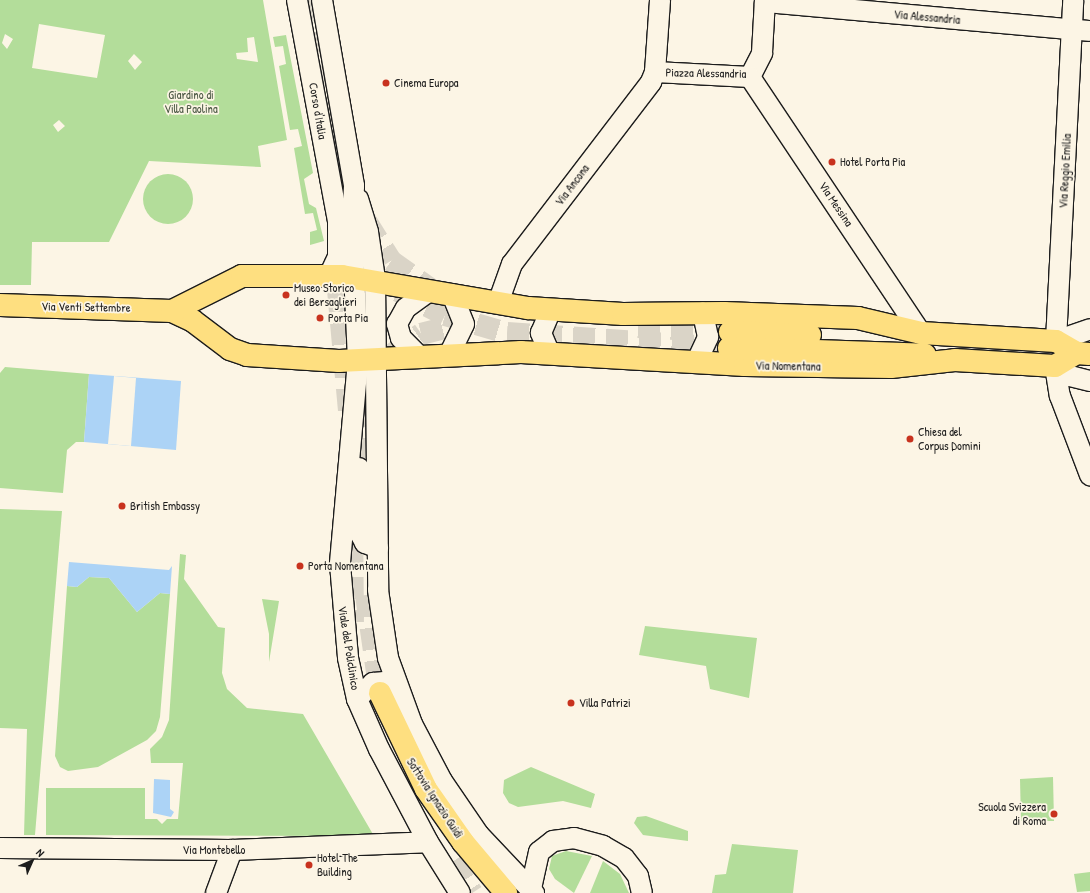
<!DOCTYPE html>
<html>
<head>
<meta charset="utf-8">
<style>
  body { margin:0 }
  #map { position:relative; width:1090px; height:893px; overflow:hidden; background:#fcf5e5; font-family:"Patrick Hand",sans-serif }
  div>[style] { position:absolute }
  .green>* { inset:0; background:#b3dd9a }
  .round { border-radius:50% }
  .water>* { inset:0; background:#acd3f6 }
  .pier>* { inset:0; background:#fcf5e5 }
  .major-tunnel>* { height:22px; margin-top:-11px; transform-origin:0; background:repeating-linear-gradient(90deg,#dad4c7 0 22px,transparent 0 33px) }
  .roads { filter:drop-shadow(1px 0 #1c1c1c) drop-shadow(-1px 0 #1c1c1c) drop-shadow(0 1px #1c1c1c) drop-shadow(0 -1px #1c1c1c) }
  .minor>* { height:20px; margin:-10px; padding:0 10px; transform-origin:10px; border-radius:10px; background:#fcf5e5 }
  .major>* { height:22px; margin:-11px; padding:0 11px; transform-origin:11px; border-radius:11px; background:#fedf80 }
  .dots>* { width:11px; height:11px; translate:-50% -50%; box-sizing:border-box; border:2px solid #fcf5e5; border-radius:50% }
  span { translate:-50% -50%; white-space:nowrap; text-align:center; line-height:1.15; -webkit-text-stroke:3.5px #fcf5e5; paint-order:stroke }
  .street-label { font-size:12px; color:#1c1c1c }
  .poi-label { font-size:12px; color:#1c1c1c }
  .left { translate:0 -50%; text-align:left }
  .right { translate:-100% -50%; text-align:right }
  .park-label { font-size:12px; color:#495642 }
  .north { position:absolute; left:12px; top:841px; width:40px; height:40px; -webkit-text-stroke:3px #fcf5e5; paint-order:stroke; rotate:45deg; font-size:11px; font-weight:700; line-height:16px; text-align:center; color:#1c1c1c }
  .north::after { content:''; display:block; margin:auto; width:14px; height:18px; background:#1c1c1c; clip-path:polygon(50% 0,100% 100%,50% 72%,0 100%) }
</style>
</head>
<body>
<div id="map">
  <div class="green">
    <div style="clip-path:polygon(evenodd,0 0,263px 0,287px 140px,258px 146px,261px 167px,149px 161px,109px 242px,32px 242px,31px 285px,0 285px,0 0,39px 24px,105px 35px,97px 78px,32px 68px,39px 24px,0 0,5px 34px,13px 39px,7px 49px,2px 43px,5px 34px,0 0,254px 37px,258px 62px,237px 59px,236px 53px,248px 52px,247px 38px,254px 37px,0 0,134px 54px,142px 62px,135px 70px,128px 61px,134px 54px,0 0,59px 120px,65px 126px,58px 132px,53px 125px,59px 120px)"></div>
    <div style="clip-path:polygon(286px 35px,313px 173px,304px 179px,309px 204px,316px 208px,324px 241px,310px 245px,310px 232px,317px 230px,313px 213px,305px 214px,294px 148px,302px 146px,298px 129px,290px 130px,279px 66px,286px 64px,283px 46px,275px 47px,273px 37px)"></div>
    <div class="round" style="left:143px;top:174px;width:50px;height:50px"></div>
    <div style="clip-path:polygon(5px 367px,89px 374px,84px 442px,76px 442px,67px 450px,63px 493px,0 488px,0 373px)"></div>
    <div style="clip-path:polygon(0 509px,62px 511px,35px 835px,24px 835px,27px 729px,0 728px)"></div>
    <div style="clip-path:polygon(180px 554px,186px 555px,184px 579px,218px 627px,225px 628px,222px 673px,227px 689px,247px 708px,303px 714px,374px 836px,46px 835px,46px 788px,145px 788px,145px 819px,157px 819px,162px 824px,167px 819px,178px 819px,183px 763px,151px 763px,150px 749px,162px 737px,169px 720px)"></div>
    <div style="clip-path:polygon(89px 577px,109px 578px,137px 612px,160px 593px,170px 594px,160px 717px,156px 731px,147px 740px,98px 767px,68px 771px,60px 767px,55px 756px,67px 586px,77px 587px)"></div>
    <div style="clip-path:polygon(262px 599px,279px 601px,269px 662px,269px 634px)"></div>
    <div style="clip-path:polygon(645px 626px,757px 638px,749px 698px,710px 689px,706px 666px,639px 655px)"></div>
    <div style="clip-path:polygon(531px 767px,595px 794px,591px 808px,563px 801px,518px 807px,509px 803px,503px 793px,504px 780px)"></div>
    <div style="clip-path:polygon(1053px 777px,1054px 821px,1021px 821px,1020px 779px)"></div>
    <div style="clip-path:polygon(646px 816px,688px 831px,688px 841px,643px 835px,634px 823px,637px 817px)"></div>
    <div style="clip-path:polygon(732px 844px,798px 850px,793px 893px,712px 893px,715px 875px,726px 874px)"></div>
    <div style="clip-path:polygon(566px 851px,592px 856px,574px 893px,555px 879px,549px 869px,552px 856px)"></div>
    <div style="clip-path:polygon(603px 861px,620px 874px,629px 893px,590px 893px)"></div>
    <div style="clip-path:polygon(1090px 872px,1090px 891px,1077px 892px,1074px 874px)"></div>
  </div>
  <div class="water">
    <div style="clip-path:polygon(89px 374px,181px 381px,176px 450px,84px 442px)"></div>
    <div style="clip-path:polygon(69px 562px,169px 570px,172px 566px,170px 594px,160px 593px,137px 612px,109px 578px,89px 577px,77px 587px,67px 586px)"></div>
    <div style="clip-path:polygon(154px 779px,170px 780px,170px 809px,174px 812px,171px 817px,153px 813px)"></div>
  </div>
  <div class="pier">
    <div style="clip-path:polygon(114px 376px,136px 378px,131px 446px,108px 444px)"></div>
  </div>
  <div class="major-tunnel">
    <div style="left:307px;top:0;width:178px;rotate:79deg"></div>
    <div style="left:341px;top:175px;width:38px;rotate:85deg"></div>
    <div style="left:366px;top:221px;width:47px;rotate:58deg"></div>
    <div style="left:391px;top:261px;width:54px;rotate:35.2deg"></div>
    <div style="left:335px;top:257px;width:156px;rotate:84.8deg"></div>
    <div style="left:398px;top:291px;width:53px;rotate:27.1deg"></div>
    <div style="left:445px;top:315px;width:65px;rotate:16.2deg"></div>
    <div style="left:507px;top:333px;width:223px;rotate:3.9deg"></div>
    <div style="left:638px;top:327px;width:92px;rotate:3.1deg"></div>
    <div style="left:391px;top:355px;width:37px;rotate:-35deg"></div>
    <div style="left:421px;top:334px;width:44px;rotate:-14.3deg"></div>
    <div style="left:359px;top:405px;width:84px;rotate:85.9deg"></div>
    <div style="left:352px;top:511px;width:111px;rotate:89.5deg"></div>
    <div style="left:366px;top:595px;width:99px;rotate:81.9deg"></div>
    <div style="left:452px;top:862px;width:37px;rotate:57deg"></div>
  </div>
  <div class="roads">
    <div class="minor">
      <div style="left:297px;top:0;width:225px;rotate:79.5deg"></div>
      <div style="left:322px;top:0;width:189px;rotate:80.2deg"></div>
      <div style="left:354px;top:186px;width:42px;rotate:92.7deg"></div>
      <div style="left:352px;top:228px;width:133px;rotate:87.4deg"></div>
      <div style="left:358px;top:361px;width:204px;rotate:95.1deg"></div>
      <div style="left:340px;top:564px;width:94px;rotate:85.1deg"></div>
      <div style="left:348px;top:658px;width:42px;rotate:77.6deg"></div>
      <div style="left:357px;top:699px;width:55px;rotate:66.3deg"></div>
      <div style="left:379px;top:749px;width:105px;rotate:62.2deg"></div>
      <div style="left:428px;top:842px;width:60px;rotate:57.9deg"></div>
      <div style="left:765px;top:2px;width:326px;rotate:5.1deg"></div>
      <div style="left:655px;top:72px;width:95px;rotate:3deg"></div>
      <div style="left:750px;top:77px;width:27px;rotate:-63deg"></div>
      <div style="left:762px;top:53px;width:53px;rotate:-86.8deg"></div>
      <div style="left:750px;top:77px;width:308px;rotate:56.3deg"></div>
      <div style="left:358px;top:199px;width:34px;rotate:73deg"></div>
      <div style="left:368px;top:232px;width:48px;rotate:81.5deg"></div>
      <div style="left:375px;top:279px;width:311px;rotate:89.4deg"></div>
      <div style="left:378px;top:590px;width:69px;rotate:81.6deg"></div>
      <div style="left:388px;top:658px;width:70px;rotate:70deg"></div>
      <div style="left:412px;top:724px;width:64px;rotate:62.2deg"></div>
      <div style="left:442px;top:781px;width:65px;rotate:55.6deg"></div>
      <div style="left:479px;top:835px;width:80px;rotate:46.5deg"></div>
      <div style="left:329px;top:276px;width:21px;rotate:-65deg"></div>
      <div style="left:338px;top:257px;width:36px;rotate:-90deg"></div>
      <div style="left:338px;top:221px;width:13px;rotate:-67deg"></div>
      <div style="left:498px;top:303px;width:41px;rotate:-70.3deg"></div>
      <div style="left:512px;top:264px;width:229px;rotate:-52.6deg"></div>
      <div style="left:651px;top:82px;width:11px;rotate:-68deg"></div>
      <div style="left:655px;top:72px;width:72px;rotate:-86deg"></div>
      <div style="left:1056px;top:341px;width:341px;rotate:-87.1deg"></div>
      <div style="left:1056px;top:341px;width:36px;rotate:-19deg"></div>
      <div style="left:549px;top:352px;width:21px;rotate:-113deg"></div>
      <div style="left:541px;top:333px;width:25px;rotate:-67deg"></div>
      <div style="left:449px;top:355px;width:34px;rotate:-64deg"></div>
      <div style="left:464px;top:324px;width:32px;rotate:-112deg"></div>
      <div style="left:420px;top:357px;width:27px;rotate:-135deg"></div>
      <div style="left:401px;top:338px;width:15px;rotate:-106deg"></div>
      <div style="left:397px;top:324px;width:18px;rotate:-61deg"></div>
      <div style="left:406px;top:308px;width:29px;rotate:-36deg"></div>
      <div style="left:696px;top:363px;width:29px;rotate:-65deg"></div>
      <div style="left:708px;top:337px;width:25px;rotate:-102deg"></div>
      <div style="left:1055px;top:366px;width:30px;rotate:81deg"></div>
      <div style="left:1060px;top:396px;width:85px;rotate:69.2deg"></div>
      <div style="left:1055px;top:366px;width:18px;rotate:34deg"></div>
      <div style="left:1070px;top:376px;width:21px;rotate:14deg"></div>
      <div style="left:359px;top:468px;width:67px;rotate:88.3deg"></div>
      <div style="left:361px;top:535px;width:9px;rotate:63deg"></div>
      <div style="left:365px;top:543px;width:14px;rotate:21deg"></div>
      <div style="left:357px;top:699px;width:23px;rotate:-45deg"></div>
      <div style="left:373px;top:683px;width:12px;rotate:-5deg"></div>
      <div style="left:385px;top:682px;width:13px;rotate:23deg"></div>
      <div style="left:0;top:848px;width:232px;rotate:0.5deg"></div>
      <div style="left:232px;top:850px;width:196px;rotate:-2.3deg"></div>
      <div style="left:216px;top:893px;width:46px;rotate:-69.6deg"></div>
      <div style="left:530px;top:893px;width:42px;rotate:-77.6deg"></div>
      <div style="left:539px;top:852px;width:18px;rotate:-38deg"></div>
      <div style="left:553px;top:841px;width:21px;rotate:-8deg"></div>
      <div style="left:574px;top:838px;width:30px;rotate:15deg"></div>
      <div style="left:603px;top:846px;width:24px;rotate:30deg"></div>
      <div style="left:624px;top:858px;width:23px;rotate:52deg"></div>
      <div style="left:638px;top:876px;width:17px;rotate:77deg"></div>
    </div>
    <div class="major">
      <div style="left:0;top:305px;width:172px;rotate:2deg"></div>
      <div style="left:172px;top:311px;width:23px;rotate:25deg"></div>
      <div style="left:193px;top:321px;width:46px;rotate:37.1deg"></div>
      <div style="left:230px;top:349px;width:18px;rotate:19deg"></div>
      <div style="left:247px;top:355px;width:92px;rotate:3.7deg"></div>
      <div style="left:339px;top:361px;width:182px;rotate:-2.8deg"></div>
      <div style="left:521px;top:352px;width:224px;rotate:3.3deg"></div>
      <div style="left:745px;top:365px;width:146px;rotate:0.8deg"></div>
      <div style="left:891px;top:367px;width:64px;rotate:-6.2deg"></div>
      <div style="left:955px;top:360px;width:100px;rotate:3.4deg"></div>
      <div style="left:1055px;top:366px;width:26px;rotate:-31deg"></div>
      <div style="left:172px;top:311px;width:78px;rotate:-26.6deg"></div>
      <div style="left:242px;top:276px;width:100px"></div>
      <div style="left:342px;top:276px;width:189px;rotate:9.8deg"></div>
      <div style="left:528px;top:308px;width:95px;rotate:3.6deg"></div>
      <div style="left:623px;top:314px;width:101px;rotate:-0.6deg"></div>
      <div style="left:724px;top:313px;width:134px;rotate:2.1deg"></div>
      <div style="left:858px;top:318px;width:65px;rotate:13.4deg"></div>
      <div style="left:921px;top:333px;width:135px;rotate:3.4deg"></div>
      <div style="left:1056px;top:341px;width:24px;rotate:30deg"></div>
      <div style="left:1077px;top:353px;width:12px;rotate:5deg"></div>
      <div style="left:730px;top:332px;width:80px;rotate:2.1deg"></div>
      <div style="left:729px;top:348px;width:196px;rotate:2deg"></div>
      <div style="left:380px;top:693px;width:106px;rotate:64.4deg"></div>
      <div style="left:426px;top:789px;width:65px;rotate:55.1deg"></div>
      <div style="left:463px;top:842px;width:67px;rotate:49.9deg"></div>
    </div>
  </div>
  <div class="dots">
    <div style="left:386px;top:83px;background:#c8321e"></div>
    <div style="left:832px;top:162px;background:#c8321e"></div>
    <div style="left:286px;top:295px;background:#c8321e"></div>
    <div style="left:320px;top:318px;background:#c8321e"></div>
    <div style="left:910px;top:439px;background:#c8321e"></div>
    <div style="left:122px;top:506px;background:#c8321e"></div>
    <div style="left:300px;top:566px;background:#c8321e"></div>
    <div style="left:571px;top:703px;background:#c8321e"></div>
    <div style="left:1054px;top:814px;background:#c8321e"></div>
    <div style="left:309px;top:865px;background:#c8321e"></div>
  </div>
  <div class="street-label">
    <span style="left:927px;top:17px;rotate:5deg">Via Alessandria</span>
    <span style="left:706px;top:73px;rotate:1deg">Piazza Alessandria</span>
    <span style="left:318px;top:111px;rotate:80deg">Corso d'Italia</span>
    <span style="left:1065px;top:171px;rotate:-87deg">Via Reggio Emilia</span>
    <span style="left:572px;top:185px;rotate:-53deg">Via Ancona</span>
    <span style="left:836px;top:204px;rotate:56deg">Via Messina</span>
    <span style="left:86px;top:307px;rotate:1deg">Via Venti Settembre</span>
    <span style="left:788px;top:366px;rotate:1deg">Via Nomentana</span>
    <span style="left:349px;top:648px;rotate:81deg">Viale del Policlinico</span>
    <span style="left:435px;top:798px;rotate:57deg">Sottovia Ignazio Guidi</span>
    <span style="left:214px;top:850px">Via Montebello</span>
  </div>
  <div class="poi-label">
    <span class="left" style="left:394px;top:83px">Cinema Europa</span>
    <span class="left" style="left:840px;top:162px">Hotel Porta Pia</span>
    <span class="left" style="left:294px;top:295px">Museo Storico<br>dei Bersaglieri</span>
    <span class="left" style="left:328px;top:318px">Porta Pia</span>
    <span class="left" style="left:918px;top:439px">Chiesa del<br>Corpus Domini</span>
    <span class="left" style="left:130px;top:506px">British Embassy</span>
    <span class="left" style="left:308px;top:566px">Porta Nomentana</span>
    <span class="left" style="left:579px;top:703px">Villa Patrizi</span>
    <span class="right" style="left:1046px;top:814px">Scuola Svizzera<br>di Roma</span>
    <span class="left" style="left:317px;top:865px">Hotel The<br>Building</span>
  </div>
  <div class="park-label">
    <span style="left:191px;top:102px">Giardino di<br>Villa Paolina</span>
  </div>
  <div class="north">N</div>
</div>
</body>
</html>
